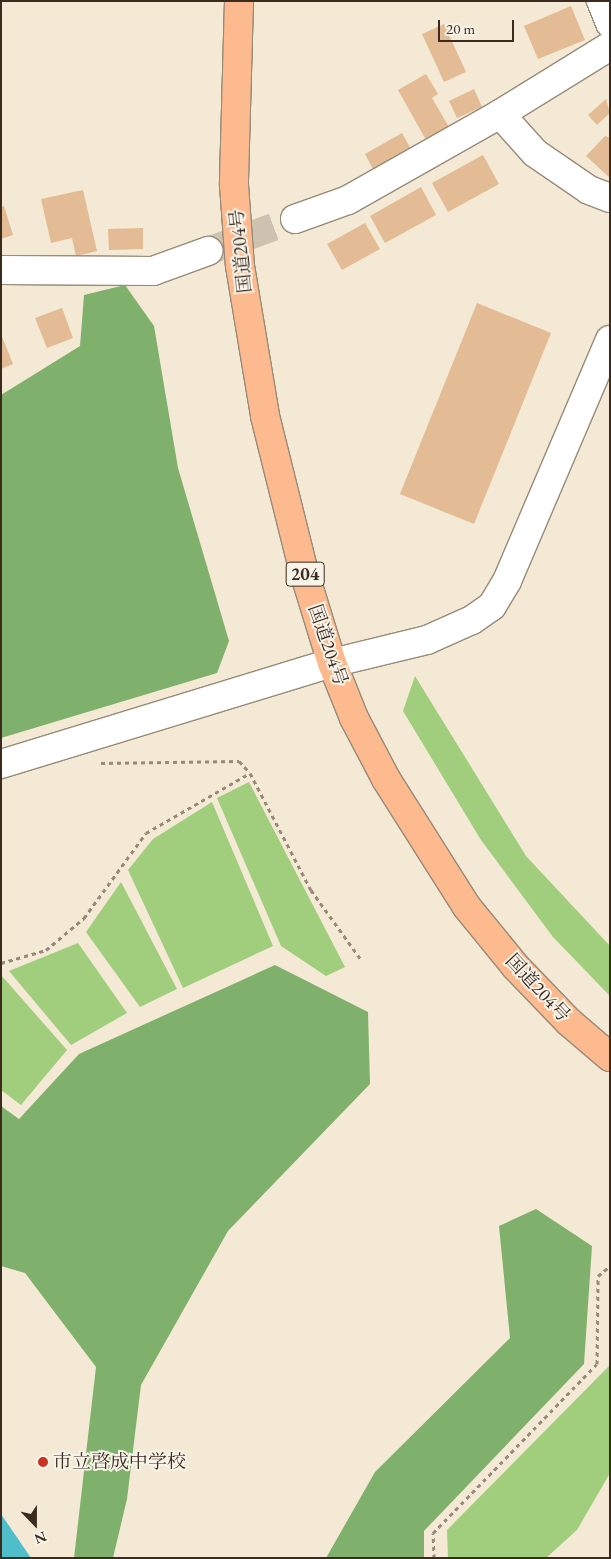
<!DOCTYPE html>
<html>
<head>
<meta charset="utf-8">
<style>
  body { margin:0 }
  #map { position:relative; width:611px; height:1559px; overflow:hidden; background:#f3e9d4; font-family:"EB Garamond","Noto Serif JP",serif }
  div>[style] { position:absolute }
  .green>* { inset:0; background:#a0ce7c }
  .forest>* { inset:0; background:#80b16c }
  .water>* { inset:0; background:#50bec9 }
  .building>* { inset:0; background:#e3bb94 }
  .minor-tunnel>* { height:28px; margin-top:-14px; transform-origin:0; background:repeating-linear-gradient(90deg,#cec3b0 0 28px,transparent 0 42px) }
  .path>* { height:3px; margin-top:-1.5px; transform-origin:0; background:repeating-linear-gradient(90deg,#978a79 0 4px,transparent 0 8px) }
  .roads { filter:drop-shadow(1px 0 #978a79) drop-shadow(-1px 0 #978a79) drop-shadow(0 1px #978a79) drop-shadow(0 -1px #978a79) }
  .minor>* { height:28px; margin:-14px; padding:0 14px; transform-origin:14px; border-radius:14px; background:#fff }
  .highway>* { height:28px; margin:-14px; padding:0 14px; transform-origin:14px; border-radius:14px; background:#fcba8e }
  .dots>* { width:14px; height:14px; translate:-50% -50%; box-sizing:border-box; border:2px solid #f7f3e8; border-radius:50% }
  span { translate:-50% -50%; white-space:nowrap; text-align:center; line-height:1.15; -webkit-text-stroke:4px #f7f3e8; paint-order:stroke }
  .shield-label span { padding:1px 4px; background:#f7f3e8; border:1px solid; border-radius:4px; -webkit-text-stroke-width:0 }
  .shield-label { font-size:18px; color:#3b2a1e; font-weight:700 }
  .street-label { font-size:19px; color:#3b2a1e }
  .poi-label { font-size:19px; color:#3b2a1e }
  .left { translate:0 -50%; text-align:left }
  .frame { position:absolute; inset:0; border:2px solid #3b2a1e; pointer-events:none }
  .north { position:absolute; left:10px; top:1499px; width:50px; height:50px; -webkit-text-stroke:4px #f7f3e8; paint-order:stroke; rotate:158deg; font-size:14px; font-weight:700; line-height:20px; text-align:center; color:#3b2a1e }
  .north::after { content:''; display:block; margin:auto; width:18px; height:22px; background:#3b2a1e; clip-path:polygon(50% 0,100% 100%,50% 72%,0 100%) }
  .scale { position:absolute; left:438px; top:20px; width:76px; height:22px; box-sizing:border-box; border:2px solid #3b2a1e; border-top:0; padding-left:6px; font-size:15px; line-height:18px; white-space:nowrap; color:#3b2a1e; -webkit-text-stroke:4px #f7f3e8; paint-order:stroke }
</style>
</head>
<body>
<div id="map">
  <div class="green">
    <div style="clip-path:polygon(415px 676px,526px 856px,610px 946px,610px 996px,553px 937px,481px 840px,403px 711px)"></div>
    <div style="clip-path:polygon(249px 782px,345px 967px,326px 976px,281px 946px,217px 798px)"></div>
    <div style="clip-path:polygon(212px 802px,273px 946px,183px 988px,128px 870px,153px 839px)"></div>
    <div style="clip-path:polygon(121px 882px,177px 989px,140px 1007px,86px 932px)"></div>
    <div style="clip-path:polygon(78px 943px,127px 1013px,71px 1045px,9px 971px)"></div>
    <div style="clip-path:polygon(1px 975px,67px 1050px,21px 1105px,1px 1090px)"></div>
    <div style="clip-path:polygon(610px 1365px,610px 1473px,577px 1530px,546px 1558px,448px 1558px,447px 1530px)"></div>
  </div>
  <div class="forest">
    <div style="clip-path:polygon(125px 285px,154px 326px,178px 468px,229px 641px,217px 673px,1px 738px,1px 395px,80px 346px,84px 295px)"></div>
    <div style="clip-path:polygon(275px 965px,368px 1012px,370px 1084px,228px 1231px,141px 1385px,127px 1499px,113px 1558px,74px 1558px,96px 1367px,25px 1273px,1px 1266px,1px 1106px,19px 1119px,79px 1054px)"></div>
    <div style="clip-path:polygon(536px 1209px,592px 1246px,584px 1364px,424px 1531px,424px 1558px,326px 1558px,375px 1472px,510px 1338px,499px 1226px)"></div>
  </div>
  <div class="water">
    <div style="clip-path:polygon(1px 1514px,31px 1558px,1px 1558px)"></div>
  </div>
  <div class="building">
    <div style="clip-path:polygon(571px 6px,585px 40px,538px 59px,524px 26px)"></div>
    <div style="clip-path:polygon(444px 24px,466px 72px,444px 82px,422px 34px)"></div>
    <div style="clip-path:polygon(426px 74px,438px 94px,432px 98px,449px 127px,426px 140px,398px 90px)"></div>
    <div style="clip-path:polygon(474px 89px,482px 107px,457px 118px,449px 101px)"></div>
    <div style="clip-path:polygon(606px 99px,610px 113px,597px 125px,588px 115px)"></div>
    <div style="clip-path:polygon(402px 133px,412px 151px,375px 173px,365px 154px)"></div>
    <div style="clip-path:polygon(605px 136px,610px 138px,610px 178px,586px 156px)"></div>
    <div style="clip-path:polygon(483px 155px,499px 184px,448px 212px,432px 183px)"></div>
    <div style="clip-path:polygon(421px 187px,436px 215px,385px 243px,370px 216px)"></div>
    <div style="clip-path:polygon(83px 190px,97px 251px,76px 256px,72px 238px,51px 243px,41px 199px)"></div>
    <div style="clip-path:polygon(4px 206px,13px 235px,1px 239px,1px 207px)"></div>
    <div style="clip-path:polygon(365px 223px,380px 249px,342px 270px,327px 244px)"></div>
    <div style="clip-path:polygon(143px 228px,143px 249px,109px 250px,108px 229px)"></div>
    <div style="clip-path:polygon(477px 303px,551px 333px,474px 524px,400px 494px)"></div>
    <div style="clip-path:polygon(62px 308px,73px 338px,47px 348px,35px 318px)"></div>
    <div style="clip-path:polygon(1px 334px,13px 364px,1px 369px)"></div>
  </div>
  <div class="minor-tunnel">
    <div style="left:208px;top:251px;width:93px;rotate:-20.2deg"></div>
  </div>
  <div class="path">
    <div style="left:101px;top:763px;width:138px;rotate:-0.8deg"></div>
    <div style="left:239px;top:761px;width:16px;rotate:47deg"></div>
    <div style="left:250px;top:773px;width:132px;rotate:62.5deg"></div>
    <div style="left:311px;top:890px;width:87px;rotate:54.3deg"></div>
    <div style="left:1px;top:963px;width:47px;rotate:-16.1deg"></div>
    <div style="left:46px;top:950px;width:50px;rotate:-40.1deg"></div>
    <div style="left:84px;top:918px;width:105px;rotate:-53.9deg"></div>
    <div style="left:146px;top:833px;width:120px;rotate:-30deg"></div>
    <div style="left:434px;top:1558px;width:25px;rotate:-92deg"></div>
    <div style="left:433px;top:1533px;width:235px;rotate:-45.9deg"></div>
    <div style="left:597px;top:1364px;width:88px;rotate:-89.3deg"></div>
    <div style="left:598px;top:1276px;width:16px;rotate:-40deg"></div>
  </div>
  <div class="roads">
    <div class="minor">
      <div style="left:601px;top:1px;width:24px;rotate:68deg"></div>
      <div style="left:500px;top:114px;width:52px;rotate:48.1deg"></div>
      <div style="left:535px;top:153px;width:65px;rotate:34.4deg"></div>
      <div style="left:589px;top:190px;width:22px;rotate:21deg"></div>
      <div style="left:295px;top:219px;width:56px;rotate:-19.7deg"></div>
      <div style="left:348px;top:200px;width:175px;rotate:-29.5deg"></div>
      <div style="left:500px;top:114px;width:129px;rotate:-31.7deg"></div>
      <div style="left:1px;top:270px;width:152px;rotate:0.4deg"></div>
      <div style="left:153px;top:271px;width:59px;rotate:-20deg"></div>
      <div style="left:1px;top:764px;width:346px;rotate:-17deg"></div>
      <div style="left:332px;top:663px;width:98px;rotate:-13.6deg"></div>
      <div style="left:427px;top:640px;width:49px;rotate:-24deg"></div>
      <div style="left:472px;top:620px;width:24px;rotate:-35deg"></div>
      <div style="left:492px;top:606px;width:29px;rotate:-59deg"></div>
      <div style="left:507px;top:581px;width:262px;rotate:-66.9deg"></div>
    </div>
    <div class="highway">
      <div style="left:239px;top:1px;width:184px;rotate:91.6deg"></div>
      <div style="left:234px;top:185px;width:81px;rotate:85.8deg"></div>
      <div style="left:240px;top:266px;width:152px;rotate:80.5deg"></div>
      <div style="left:265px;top:416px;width:161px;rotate:76deg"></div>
      <div style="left:304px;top:572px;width:95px;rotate:72.9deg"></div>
      <div style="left:332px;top:663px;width:59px;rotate:68.2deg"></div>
      <div style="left:354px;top:718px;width:69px;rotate:62.3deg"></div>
      <div style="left:386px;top:779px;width:151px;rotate:57.7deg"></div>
      <div style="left:467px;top:907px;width:77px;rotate:50.8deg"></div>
      <div style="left:516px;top:967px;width:76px;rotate:46.1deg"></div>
      <div style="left:569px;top:1022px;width:54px;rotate:40.5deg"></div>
    </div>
  </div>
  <div class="dots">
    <div style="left:43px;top:1462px;background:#c8321e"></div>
  </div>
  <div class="shield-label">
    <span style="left:305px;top:574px">204</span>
  </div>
  <div class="street-label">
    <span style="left:241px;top:251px;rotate:-96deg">国道204号</span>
    <span style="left:328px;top:645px;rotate:71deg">国道204号</span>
    <span style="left:538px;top:988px;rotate:47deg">国道204号</span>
  </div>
  <div class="poi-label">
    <span class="left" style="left:53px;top:1462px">市立啓成中学校</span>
  </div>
  <div class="frame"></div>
  <div class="north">N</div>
  <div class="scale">20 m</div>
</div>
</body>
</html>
